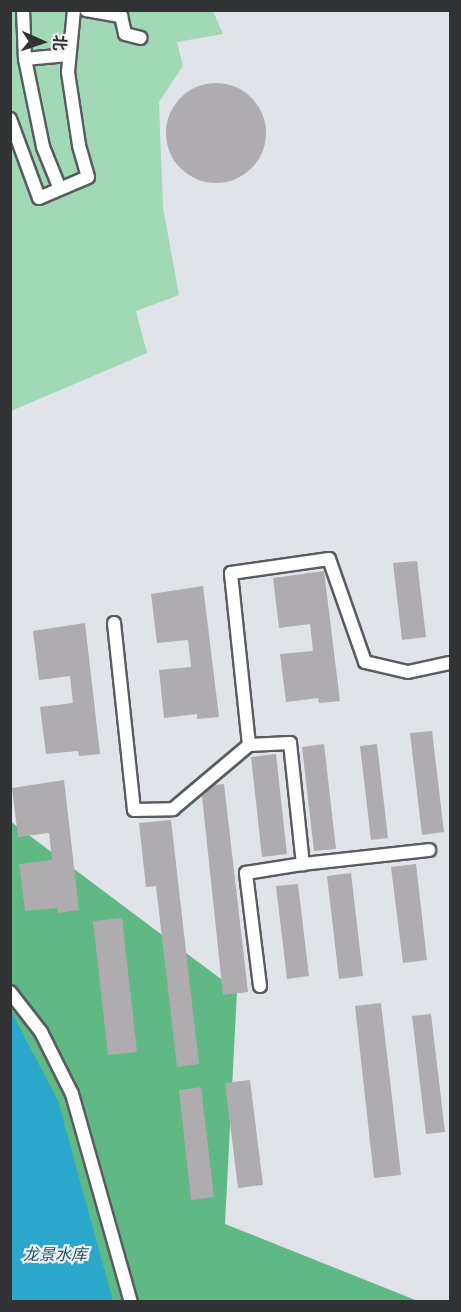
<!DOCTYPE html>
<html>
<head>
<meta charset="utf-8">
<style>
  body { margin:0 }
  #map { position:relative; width:461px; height:1312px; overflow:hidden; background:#e0e3e8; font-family:"Archivo Narrow","Noto Sans SC",sans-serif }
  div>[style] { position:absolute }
  .green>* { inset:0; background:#a1d8b5 }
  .forest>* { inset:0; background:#60b884 }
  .water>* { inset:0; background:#2ba7cb }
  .building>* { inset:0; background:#afacb0 }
  .round { border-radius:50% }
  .roads { filter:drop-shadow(2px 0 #595c60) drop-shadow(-2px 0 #595c60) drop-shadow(0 2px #595c60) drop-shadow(0 -2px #595c60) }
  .street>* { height:12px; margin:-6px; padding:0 6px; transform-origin:6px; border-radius:6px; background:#fff }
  span { translate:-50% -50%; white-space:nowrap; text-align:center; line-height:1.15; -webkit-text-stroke:4.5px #edf0f5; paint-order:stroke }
  .water-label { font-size:16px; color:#1f5060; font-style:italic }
  .frame { position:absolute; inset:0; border:12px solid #313234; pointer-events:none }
  .north { position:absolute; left:12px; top:12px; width:60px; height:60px; -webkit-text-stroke:4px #edf0f5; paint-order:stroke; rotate:93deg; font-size:16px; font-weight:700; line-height:24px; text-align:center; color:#313234 }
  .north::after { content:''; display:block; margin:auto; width:21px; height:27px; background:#313234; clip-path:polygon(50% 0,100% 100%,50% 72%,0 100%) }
</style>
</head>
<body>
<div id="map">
  <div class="green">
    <div style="clip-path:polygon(11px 11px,213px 11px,223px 34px,177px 42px,183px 66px,159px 102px,163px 208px,179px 295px,136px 311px,147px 353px,11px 411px)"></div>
  </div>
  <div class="forest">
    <div style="clip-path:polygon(10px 821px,237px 991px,225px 1224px,418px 1301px,11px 1301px)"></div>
  </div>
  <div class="water">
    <div style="clip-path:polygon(10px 1009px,58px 1101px,113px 1301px,11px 1301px)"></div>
  </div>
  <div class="building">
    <div class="round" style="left:166px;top:83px;width:100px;height:100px"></div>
    <div style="clip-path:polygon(417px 561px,426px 637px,402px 640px,393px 563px)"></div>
    <div style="clip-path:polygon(324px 571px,340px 701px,319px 703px,318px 698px,286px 702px,280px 654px,313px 651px,310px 624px,279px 628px,273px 578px)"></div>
    <div style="clip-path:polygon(203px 586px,219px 717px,197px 719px,197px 714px,164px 718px,159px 670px,191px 667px,188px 640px,157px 643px,151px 594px)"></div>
    <div style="clip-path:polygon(85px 623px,100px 754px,79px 756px,78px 751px,46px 754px,40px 707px,73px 703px,70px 676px,39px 680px,33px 631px)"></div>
    <div style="clip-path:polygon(432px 731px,444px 832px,422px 835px,410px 733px)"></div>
    <div style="clip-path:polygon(324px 744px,336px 849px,314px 851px,302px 747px)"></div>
    <div style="clip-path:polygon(377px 744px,388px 838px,371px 840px,360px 746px)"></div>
    <div style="clip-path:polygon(276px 754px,287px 854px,262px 857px,251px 757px)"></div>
    <div style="clip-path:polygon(64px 780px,79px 910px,58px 913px,57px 908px,25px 911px,19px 864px,52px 860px,49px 833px,18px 837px,12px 788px)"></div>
    <div style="clip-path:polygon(224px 784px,248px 992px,223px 995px,202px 796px,214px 785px)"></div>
    <div style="clip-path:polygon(171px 820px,199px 1064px,177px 1067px,156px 886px,146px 887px,139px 823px)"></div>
    <div style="clip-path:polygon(416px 864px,427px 960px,403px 963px,391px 867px)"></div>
    <div style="clip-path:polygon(351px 873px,363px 976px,339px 979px,327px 876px)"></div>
    <div style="clip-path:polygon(298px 884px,309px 976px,287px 979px,276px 886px)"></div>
    <div style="clip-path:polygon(122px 918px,137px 1052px,108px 1055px,93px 921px)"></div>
    <div style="clip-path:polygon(381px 1003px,401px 1175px,374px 1178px,355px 1006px)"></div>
    <div style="clip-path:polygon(431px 1014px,445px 1132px,426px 1134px,412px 1016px)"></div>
    <div style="clip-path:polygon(250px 1080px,263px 1185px,238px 1188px,225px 1083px)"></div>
    <div style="clip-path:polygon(201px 1087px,214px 1197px,191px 1200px,179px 1090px)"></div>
  </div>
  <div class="roads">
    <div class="street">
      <div style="left:23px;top:10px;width:49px;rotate:87.7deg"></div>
      <div style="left:25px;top:59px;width:43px;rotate:-5.3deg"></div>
      <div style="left:86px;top:10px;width:36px;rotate:10deg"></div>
      <div style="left:121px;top:16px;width:18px;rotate:77deg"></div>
      <div style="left:125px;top:34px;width:16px;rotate:14deg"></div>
      <div style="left:25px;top:59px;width:90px;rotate:78.4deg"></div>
      <div style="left:43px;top:147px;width:45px;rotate:68deg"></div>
      <div style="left:10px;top:119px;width:84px;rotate:69.8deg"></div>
      <div style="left:39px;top:198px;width:53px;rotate:-23.2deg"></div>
      <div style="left:88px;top:177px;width:33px;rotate:-106deg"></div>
      <div style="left:79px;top:145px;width:74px;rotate:-98.6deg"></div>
      <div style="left:68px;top:72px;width:62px;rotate:-84.5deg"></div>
      <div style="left:114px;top:623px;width:188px;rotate:83.9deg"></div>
      <div style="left:134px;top:810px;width:39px;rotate:-1deg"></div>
      <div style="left:173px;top:809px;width:99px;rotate:-40.1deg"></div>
      <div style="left:249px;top:745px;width:173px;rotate:-96deg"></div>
      <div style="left:231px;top:573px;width:99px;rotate:-8.1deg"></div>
      <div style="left:329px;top:559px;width:109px;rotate:70.7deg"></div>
      <div style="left:365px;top:662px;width:44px;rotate:13.1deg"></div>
      <div style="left:408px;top:672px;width:43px;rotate:-12.1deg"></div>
      <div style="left:249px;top:745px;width:41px;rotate:-2.8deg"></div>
      <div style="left:290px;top:743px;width:122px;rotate:83.9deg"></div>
      <div style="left:303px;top:864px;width:127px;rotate:-6.3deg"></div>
      <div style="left:260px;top:986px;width:114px;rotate:-97.1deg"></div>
      <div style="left:246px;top:873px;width:58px;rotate:-9deg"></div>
      <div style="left:10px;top:992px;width:51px;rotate:52.2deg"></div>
      <div style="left:41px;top:1032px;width:69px;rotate:63.4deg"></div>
      <div style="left:72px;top:1094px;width:216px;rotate:74.2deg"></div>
    </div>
  </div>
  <div class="water-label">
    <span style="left:55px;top:1254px">龙景水库</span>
  </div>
  <div class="frame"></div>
  <div class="north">北</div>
</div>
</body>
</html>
